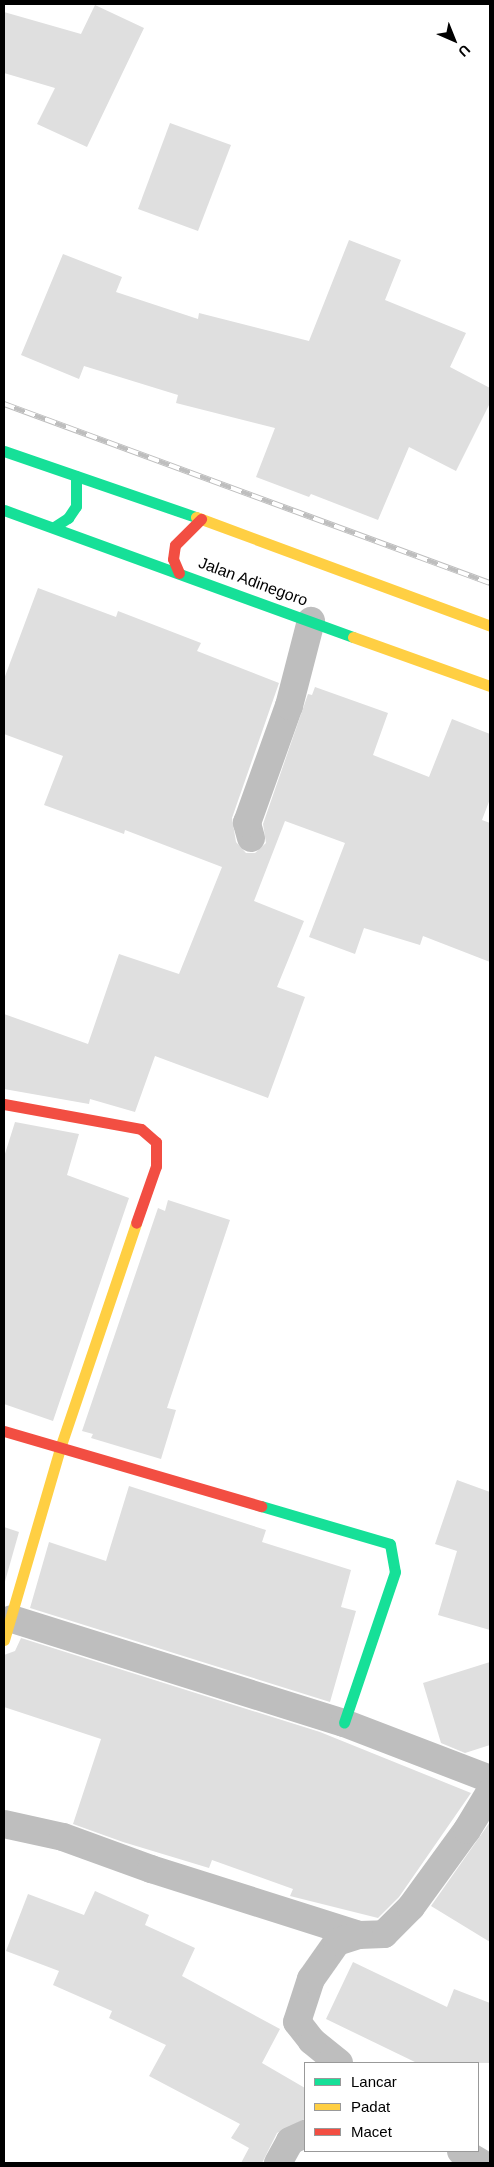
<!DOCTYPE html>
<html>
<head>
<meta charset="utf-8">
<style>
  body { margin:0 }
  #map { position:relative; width:494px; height:2167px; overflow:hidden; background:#fff; font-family:Helvetica,sans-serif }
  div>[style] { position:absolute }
  .building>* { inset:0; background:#dfdfdf }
  .street>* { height:28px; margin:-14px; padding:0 14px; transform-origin:14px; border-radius:14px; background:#bebebe }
  .fast>* { height:11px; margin:-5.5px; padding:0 5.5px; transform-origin:5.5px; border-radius:5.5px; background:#16e098 }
  .slow>* { height:11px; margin:-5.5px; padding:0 5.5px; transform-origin:5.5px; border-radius:5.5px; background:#ffcf43 }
  .jam>* { height:11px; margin:-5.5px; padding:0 5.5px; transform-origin:5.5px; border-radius:5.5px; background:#f24e42 }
  .rail>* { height:5.5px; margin-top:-2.75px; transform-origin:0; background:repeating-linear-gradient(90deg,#fff 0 11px,#bebebe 0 22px); box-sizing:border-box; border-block:1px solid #bebebe }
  span { translate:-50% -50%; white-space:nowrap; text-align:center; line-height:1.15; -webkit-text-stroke:4px #fff; paint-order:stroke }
  .street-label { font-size:16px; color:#000 }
  .frame { position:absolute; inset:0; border:5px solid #000; pointer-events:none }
  .legend { position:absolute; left:304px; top:2062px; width:175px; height:90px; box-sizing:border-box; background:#fff; border:1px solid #999; margin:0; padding:6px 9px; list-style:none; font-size:15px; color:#000 }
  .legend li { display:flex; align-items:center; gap:10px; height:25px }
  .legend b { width:25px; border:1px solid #999 }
  .north { position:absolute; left:429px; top:15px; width:50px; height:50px; -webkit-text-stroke:4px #fff; paint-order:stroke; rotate:136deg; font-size:14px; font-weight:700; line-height:20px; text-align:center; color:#000 }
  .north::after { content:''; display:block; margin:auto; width:18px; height:22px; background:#000; clip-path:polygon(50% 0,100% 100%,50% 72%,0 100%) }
</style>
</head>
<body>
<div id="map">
  <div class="building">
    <div style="clip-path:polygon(95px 5px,144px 28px,87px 147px,37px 124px,55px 88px,4px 73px,4px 12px,81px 34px)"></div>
    <div style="clip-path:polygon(170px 123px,231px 145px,198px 231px,138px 209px)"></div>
    <div style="clip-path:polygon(349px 240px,401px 260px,385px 300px,466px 333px,450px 367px,490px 388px,490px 403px,456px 471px,409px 447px,378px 520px,311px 494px,309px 497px,256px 477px,275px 428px,176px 403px,178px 395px,84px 366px,79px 379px,21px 355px,63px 254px,122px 277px,116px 292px,198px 319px,199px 313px,309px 341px)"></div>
    <div style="clip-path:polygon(38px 588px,116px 617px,118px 611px,201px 643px,197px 651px,279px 683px,232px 818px,236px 842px,246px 853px,255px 853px,266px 843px,263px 824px,308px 694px,312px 695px,315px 687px,388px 713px,373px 755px,429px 777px,452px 719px,490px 734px,490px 799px,482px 820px,490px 823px,490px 962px,423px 936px,420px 945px,364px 928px,355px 954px,309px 937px,345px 843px,285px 821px,254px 901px,304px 921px,277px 987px,305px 997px,268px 1098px,155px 1056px,135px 1112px,90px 1099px,89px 1104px,4px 1089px,4px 1014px,88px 1044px,119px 954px,179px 974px,222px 867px,125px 830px,124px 834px,44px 805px,63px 756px,4px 734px,4px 679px)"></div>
    <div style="clip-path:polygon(15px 1122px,79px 1134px,67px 1175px,129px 1198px,53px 1421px,4px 1404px,4px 1157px)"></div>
    <div style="clip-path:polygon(168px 1200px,230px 1220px,167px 1408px,176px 1410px,161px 1459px,91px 1438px,93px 1434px,82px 1431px,158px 1208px,165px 1211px)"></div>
    <div style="clip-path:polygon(457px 1480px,490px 1492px,490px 1630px,438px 1615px,457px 1551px,435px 1544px)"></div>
    <div style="clip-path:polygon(129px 1486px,266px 1530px,262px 1542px,351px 1570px,341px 1607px,356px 1611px,330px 1702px,30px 1608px,49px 1542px,106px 1561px)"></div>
    <div style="clip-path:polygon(4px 1527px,19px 1532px,4px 1585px)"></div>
    <div style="clip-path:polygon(21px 1638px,320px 1732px,471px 1793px,399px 1897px,378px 1918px,290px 1896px,293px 1889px,212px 1860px,209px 1868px,123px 1842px,73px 1824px,101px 1739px,4px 1707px,4px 1655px,15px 1651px)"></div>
    <div style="clip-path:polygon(490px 1662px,490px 1745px,465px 1753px,441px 1743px,423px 1683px)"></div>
    <div style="clip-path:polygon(490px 1822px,490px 1942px,431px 1906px)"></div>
    <div style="clip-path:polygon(95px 1891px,149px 1915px,145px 1925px,195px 1948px,182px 1976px,280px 2029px,262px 2063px,305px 2088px,305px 2119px,277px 2133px,262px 2163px,241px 2163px,249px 2148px,231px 2138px,240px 2124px,149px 2076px,166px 2045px,109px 2018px,112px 2011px,53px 1985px,59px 1971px,6px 1951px,28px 1894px,84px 1915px)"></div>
    <div style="clip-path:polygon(353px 1962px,447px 2007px,454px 1989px,490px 2003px,490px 2063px,417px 2063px,326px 2019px)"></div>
  </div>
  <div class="street">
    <div style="left:251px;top:838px;width:16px;rotate:-105deg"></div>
    <div style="left:247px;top:823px;width:124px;rotate:-70.3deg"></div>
    <div style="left:289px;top:706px;width:88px;rotate:-75.5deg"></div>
    <div style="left:12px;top:1619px;width:348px;rotate:17.4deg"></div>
    <div style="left:344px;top:1723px;width:156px;rotate:21deg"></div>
    <div style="left:4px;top:1824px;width:60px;rotate:12.4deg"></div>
    <div style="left:63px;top:1837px;width:94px;rotate:20deg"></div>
    <div style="left:151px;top:1869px;width:218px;rotate:17.6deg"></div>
    <div style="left:359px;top:1935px;width:25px;rotate:-2deg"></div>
    <div style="left:384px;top:1934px;width:38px;rotate:-45deg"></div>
    <div style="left:411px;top:1907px;width:95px;rotate:-54deg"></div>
    <div style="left:467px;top:1830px;width:44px;rotate:-58.8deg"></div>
    <div style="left:339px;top:2063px;width:35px;rotate:-141deg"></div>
    <div style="left:312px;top:2041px;width:24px;rotate:-128deg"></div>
    <div style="left:297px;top:2022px;width:45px;rotate:-72deg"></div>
    <div style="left:311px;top:1979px;width:45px;rotate:-54.9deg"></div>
    <div style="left:337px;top:1942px;width:23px;rotate:-18deg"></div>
    <div style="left:461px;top:2151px;width:23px;rotate:31deg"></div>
    <div style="left:278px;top:2163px;width:25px;rotate:-61deg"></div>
    <div style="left:290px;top:2141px;width:17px;rotate:-25deg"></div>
  </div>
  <div class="fast">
    <div style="left:4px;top:451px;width:203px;rotate:19deg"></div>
    <div style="left:4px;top:510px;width:371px;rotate:20deg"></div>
    <div style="left:54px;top:527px;width:17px;rotate:-33deg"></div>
    <div style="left:68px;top:518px;width:14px;rotate:-56deg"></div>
    <div style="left:76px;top:506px;width:30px;rotate:-90deg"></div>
    <div style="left:261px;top:1506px;width:134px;rotate:16.4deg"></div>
    <div style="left:390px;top:1544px;width:28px;rotate:80deg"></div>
    <div style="left:395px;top:1572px;width:159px;rotate:108.7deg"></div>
  </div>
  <div class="slow">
    <div style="left:196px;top:517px;width:314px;rotate:20.3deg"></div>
    <div style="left:353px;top:637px;width:145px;rotate:19.7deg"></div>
    <div style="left:4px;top:1640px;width:200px;rotate:-73.7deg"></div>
    <div style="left:60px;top:1448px;width:237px;rotate:-71.3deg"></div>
  </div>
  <div class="jam">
    <div style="left:179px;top:573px;width:15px;rotate:-113deg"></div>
    <div style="left:173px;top:559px;width:14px;rotate:-82deg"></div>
    <div style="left:175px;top:545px;width:37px;rotate:-45deg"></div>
    <div style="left:4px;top:1104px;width:139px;rotate:10.3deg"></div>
    <div style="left:141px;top:1129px;width:20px;rotate:41deg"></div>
    <div style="left:156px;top:1142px;width:24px;rotate:90deg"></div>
    <div style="left:156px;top:1166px;width:60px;rotate:109.3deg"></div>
    <div style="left:4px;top:1431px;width:268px;rotate:16.3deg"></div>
  </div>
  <div class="rail">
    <div style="left:4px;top:404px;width:518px;rotate:20.22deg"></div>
  </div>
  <div class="street-label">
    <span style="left:253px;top:582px;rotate:20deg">Jalan Adinegoro</span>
  </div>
  <div class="frame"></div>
  <ul class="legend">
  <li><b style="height:6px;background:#16e098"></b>Lancar</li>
  <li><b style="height:6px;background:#ffcf43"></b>Padat</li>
  <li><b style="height:6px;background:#f24e42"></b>Macet</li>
  </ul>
  <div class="north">U</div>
</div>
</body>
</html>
